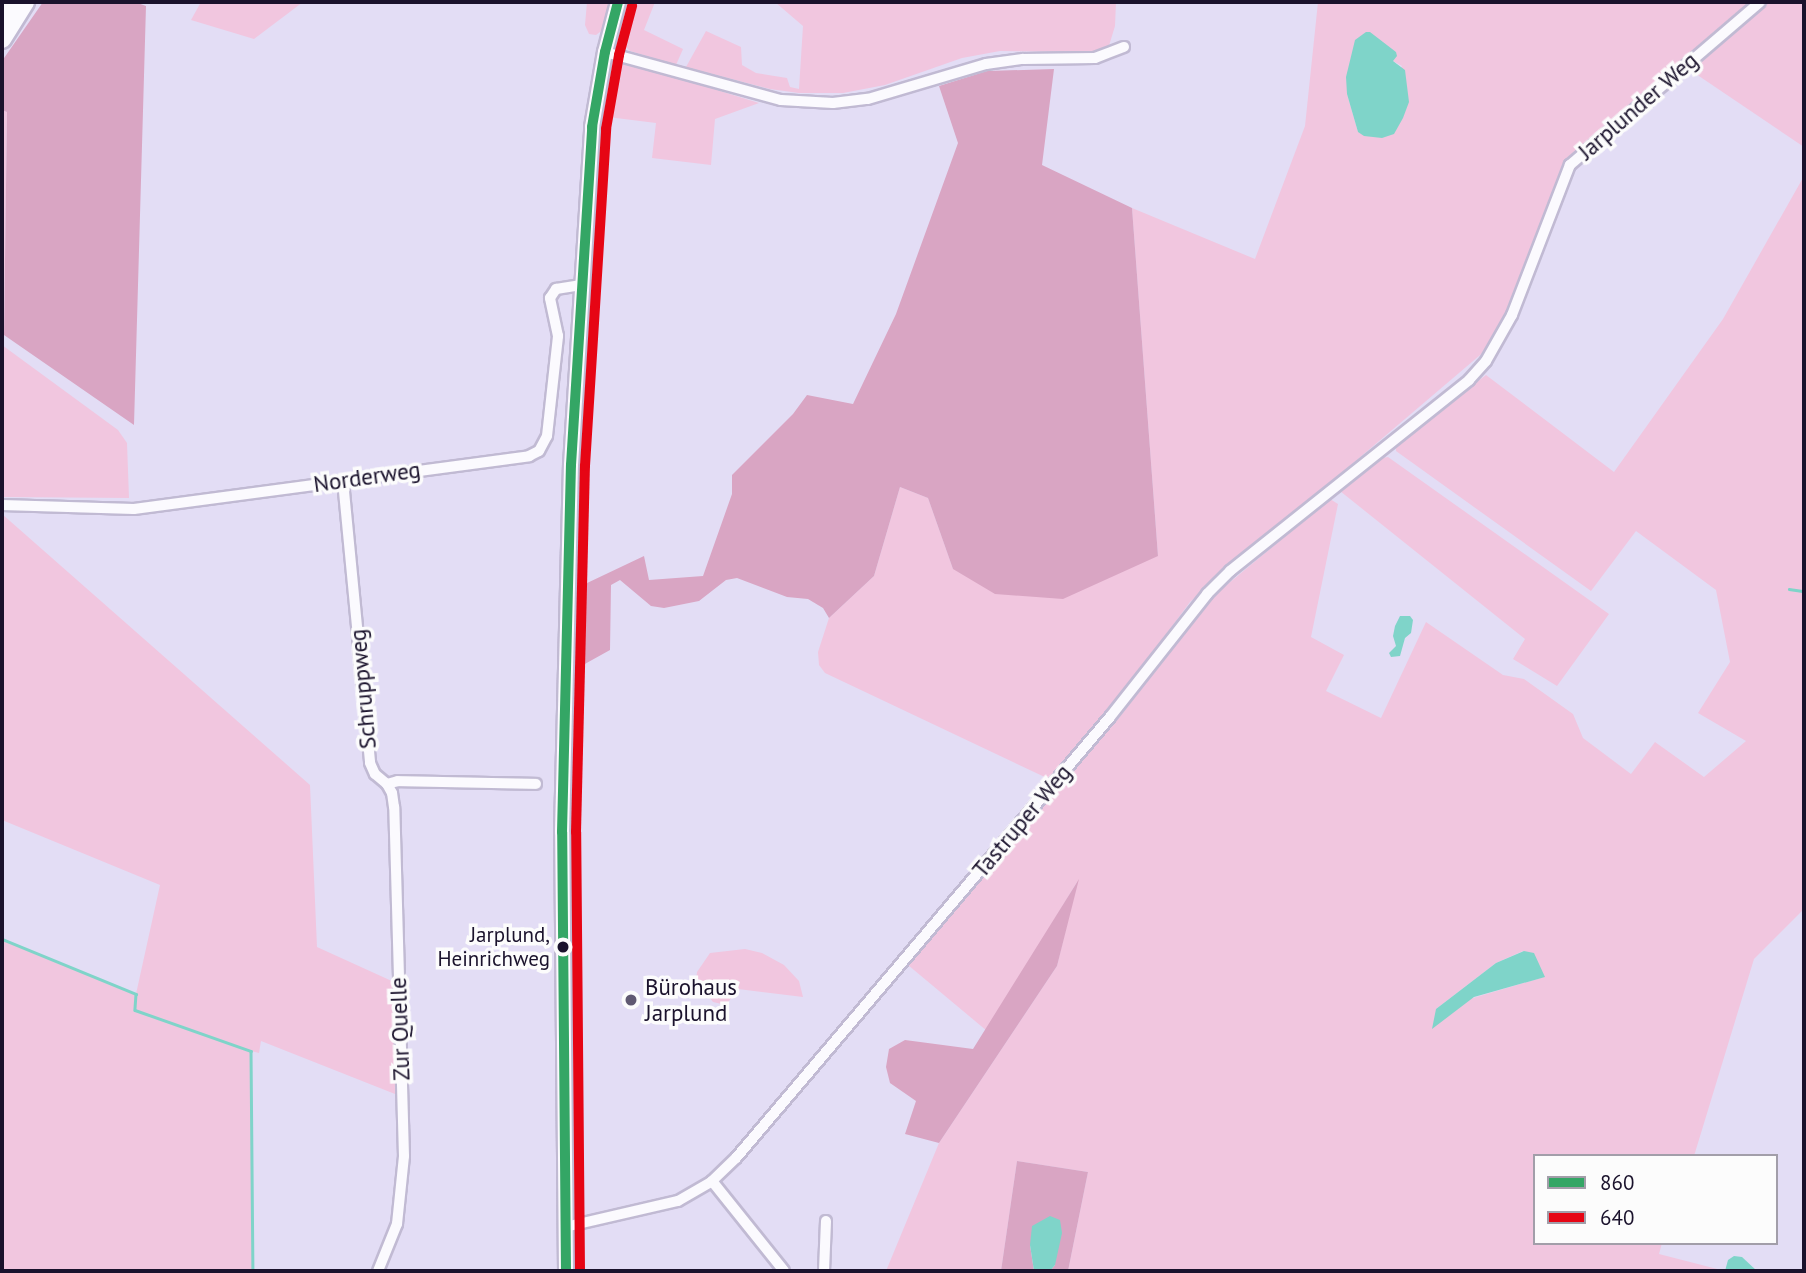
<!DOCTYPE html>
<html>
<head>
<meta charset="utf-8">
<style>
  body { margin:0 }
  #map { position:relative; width:1806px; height:1273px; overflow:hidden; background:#e3ddf5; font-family:"PT Sans",sans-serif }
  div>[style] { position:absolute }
  .green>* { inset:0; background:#f1c6df }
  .forest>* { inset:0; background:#d9a5c3 }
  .water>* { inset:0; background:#7fd4c9 }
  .stream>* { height:2.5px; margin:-1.25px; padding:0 1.25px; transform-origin:1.25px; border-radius:1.25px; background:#7fd4c9 }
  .roads { filter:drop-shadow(2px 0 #c1bad3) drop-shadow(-2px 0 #c1bad3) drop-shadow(0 2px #c1bad3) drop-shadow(0 -2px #c1bad3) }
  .street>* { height:10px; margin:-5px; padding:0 5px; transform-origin:5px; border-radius:5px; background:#fbfafe }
  .secondary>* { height:14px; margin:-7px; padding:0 7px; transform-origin:7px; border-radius:7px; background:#fbfafe }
  .highway>* { height:18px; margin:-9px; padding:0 9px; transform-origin:9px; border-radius:9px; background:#fbfafe }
  .bus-1>* { height:10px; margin:-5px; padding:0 5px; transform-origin:5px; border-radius:5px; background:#34a665 }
  .bus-2>* { height:10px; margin:-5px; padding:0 5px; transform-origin:5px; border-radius:5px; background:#e60514 }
  .dots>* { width:19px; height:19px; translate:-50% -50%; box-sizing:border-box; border:4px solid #fcfcfc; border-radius:50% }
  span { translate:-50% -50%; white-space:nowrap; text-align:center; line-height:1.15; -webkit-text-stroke:7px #fcfcfc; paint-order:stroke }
  .bus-label { font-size:21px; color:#1a122c }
  .right { translate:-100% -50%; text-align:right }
  .street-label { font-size:23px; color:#1a122c }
  .poi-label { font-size:23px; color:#1a122c }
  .left { translate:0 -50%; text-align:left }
  .frame { position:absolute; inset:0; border:4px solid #1a122c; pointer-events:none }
  .legend { position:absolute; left:1533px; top:1154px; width:245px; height:91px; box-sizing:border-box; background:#fcfcfc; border:2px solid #a29ea9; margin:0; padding:9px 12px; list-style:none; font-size:21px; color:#1a122c }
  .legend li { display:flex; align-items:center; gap:14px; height:35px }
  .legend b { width:35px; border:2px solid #a29ea9 }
</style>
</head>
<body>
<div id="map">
  <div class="green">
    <div style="clip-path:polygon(201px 2px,303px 2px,254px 39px,191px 20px)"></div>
    <div style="clip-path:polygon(587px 2px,611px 2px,604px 29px,596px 35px,589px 34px,585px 25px)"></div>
    <div style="clip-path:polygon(633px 2px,655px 2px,644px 30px,683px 49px,676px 65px,630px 51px,623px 44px,622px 34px)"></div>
    <div style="clip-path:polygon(775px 2px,1116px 2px,1115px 26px,1108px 49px,1087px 52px,1000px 51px,962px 58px,885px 85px,843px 93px,799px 93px,770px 89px,686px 67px,706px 31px,741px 47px,742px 65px,756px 73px,787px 78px,790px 87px,799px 89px,803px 26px)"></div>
    <div style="clip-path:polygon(evenodd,1318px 2px,1754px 2px,1565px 160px,1504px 317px,1486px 350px,1190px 602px,1106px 716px,1051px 780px,825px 673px,819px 665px,818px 652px,829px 618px,874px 576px,900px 487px,928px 498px,953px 569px,1158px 556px,1132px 208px,1255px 259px,1305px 126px,1318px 2px,1390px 49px,1396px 52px,1393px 61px,1402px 66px,1358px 132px,1347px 94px,1390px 49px)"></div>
    <div style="clip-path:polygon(1769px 2px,1804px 2px,1804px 147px,1690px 70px)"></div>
    <div style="clip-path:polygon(621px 64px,633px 64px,759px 103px,715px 119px,711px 165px,652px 158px,656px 123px,608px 117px,613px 70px)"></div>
    <div style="clip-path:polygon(2px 110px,7px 112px,4px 335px,2px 335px)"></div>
    <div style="clip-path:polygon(evenodd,1804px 176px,1804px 909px,1754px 959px,1694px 1156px,1535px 1156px,1535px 1243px,1662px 1243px,1659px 1254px,1725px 1271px,1068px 1271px,1088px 1172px,1017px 1161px,1001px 1271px,886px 1271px,939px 1143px,1057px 966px,1077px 882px,987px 1031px,908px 965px,1118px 719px,1211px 598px,1330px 499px,1338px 504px,1311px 637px,1344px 655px,1326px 691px,1381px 718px,1426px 622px,1503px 675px,1524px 679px,1573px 714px,1583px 738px,1631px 774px,1655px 742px,1704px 777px,1746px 741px,1698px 713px,1730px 662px,1716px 590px,1636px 531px,1591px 591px,1396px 451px,1396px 444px,1486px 375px,1614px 472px,1723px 319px,1804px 176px,1523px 951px,1544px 977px,1436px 1009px,1496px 963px,1523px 951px)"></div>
    <div style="clip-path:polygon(2px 345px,118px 430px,127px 443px,129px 498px,2px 497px)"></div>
    <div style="clip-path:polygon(1388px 457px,1609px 614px,1557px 686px,1513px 659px,1525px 639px,1340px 491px,1340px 486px,1376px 459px)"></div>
    <div style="clip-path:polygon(2px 514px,310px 785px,317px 947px,394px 982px,395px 1094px,261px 1041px,259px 1053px,251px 1051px,253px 1271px,2px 1271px,2px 939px,136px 994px,160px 885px,2px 820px)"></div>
    <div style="clip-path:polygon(745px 949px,762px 953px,784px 965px,799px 981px,803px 997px,738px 989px,726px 1005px,713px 1002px,696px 980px,697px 972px,710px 953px)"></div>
  </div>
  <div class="forest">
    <div style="clip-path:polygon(43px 2px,135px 2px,146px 6px,134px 425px,4px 335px,7px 112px,2px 110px,2px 61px)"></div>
    <div style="clip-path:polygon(1054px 69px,1042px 165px,1132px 208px,1158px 556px,1063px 599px,995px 594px,953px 569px,928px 498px,900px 487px,874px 576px,829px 618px,823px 608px,808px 599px,787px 597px,737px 578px,726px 580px,699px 601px,664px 608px,651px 606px,620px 580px,611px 585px,610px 650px,583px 665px,585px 584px,644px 556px,649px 580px,703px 576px,732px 494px,732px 475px,793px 414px,807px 395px,853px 404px,896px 314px,958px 143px,939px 86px,987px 71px)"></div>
    <div style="clip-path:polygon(1079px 879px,1057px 966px,939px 1143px,905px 1134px,916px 1101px,890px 1083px,886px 1067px,889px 1049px,905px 1040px,973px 1049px)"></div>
    <div style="clip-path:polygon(1017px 1161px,1088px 1172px,1068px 1271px,1050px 1271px,1055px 1265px,1030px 1245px,1034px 1271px,1001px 1271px)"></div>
  </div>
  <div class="water">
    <div style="clip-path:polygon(1366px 32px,1370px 32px,1396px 52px,1397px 56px,1393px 61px,1405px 70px,1409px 102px,1403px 118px,1394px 134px,1382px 138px,1364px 136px,1358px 132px,1347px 94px,1346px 77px,1355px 40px)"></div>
    <div style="clip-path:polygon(1400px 616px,1410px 616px,1413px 620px,1411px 633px,1405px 638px,1400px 656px,1391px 657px,1389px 653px,1396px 646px,1393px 636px,1395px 626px)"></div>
    <div style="clip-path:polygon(1524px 951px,1534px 953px,1545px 977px,1474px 997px,1432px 1029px,1436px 1009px,1496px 963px)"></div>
    <div style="clip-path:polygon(1050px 1216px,1060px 1220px,1062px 1233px,1055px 1265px,1050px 1271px,1034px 1271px,1030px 1245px,1032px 1226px)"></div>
    <div style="clip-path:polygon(1734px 1256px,1742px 1257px,1757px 1271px,1725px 1271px,1728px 1260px)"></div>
  </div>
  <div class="stream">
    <div style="left:1789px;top:589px;width:15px;rotate:8deg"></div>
    <div style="left:2px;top:939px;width:145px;rotate:22.3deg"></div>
    <div style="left:136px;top:994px;width:16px;rotate:94deg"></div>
    <div style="left:135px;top:1010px;width:123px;rotate:19.5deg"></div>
    <div style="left:251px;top:1051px;width:220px;rotate:89.5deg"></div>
  </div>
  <div class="roads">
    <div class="street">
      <div style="left:605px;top:52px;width:182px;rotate:15.3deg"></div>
      <div style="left:781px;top:100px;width:52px;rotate:3.3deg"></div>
      <div style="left:833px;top:103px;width:35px;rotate:-7deg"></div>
      <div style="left:868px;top:99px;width:123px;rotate:-16.5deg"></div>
      <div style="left:986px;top:64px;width:37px;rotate:-8deg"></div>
      <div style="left:1023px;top:59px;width:72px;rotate:-0.8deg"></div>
      <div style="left:1095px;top:58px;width:31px;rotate:-21deg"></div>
      <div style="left:343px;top:481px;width:283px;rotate:84.5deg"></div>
      <div style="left:370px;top:763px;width:12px;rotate:66deg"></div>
      <div style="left:375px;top:774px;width:16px;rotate:40deg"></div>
      <div style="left:387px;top:784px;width:11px;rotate:-15deg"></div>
      <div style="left:398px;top:781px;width:138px;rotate:1.2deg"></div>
      <div style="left:2px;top:505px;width:132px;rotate:1.7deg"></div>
      <div style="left:134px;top:509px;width:399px;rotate:-7.6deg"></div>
      <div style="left:529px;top:456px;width:11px;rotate:-27deg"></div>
      <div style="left:539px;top:451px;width:17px;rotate:-62deg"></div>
      <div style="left:547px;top:436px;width:101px;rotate:-83.7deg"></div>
      <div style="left:558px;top:336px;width:39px;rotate:-102deg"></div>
      <div style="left:550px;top:298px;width:11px;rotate:-56deg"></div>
      <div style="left:556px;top:289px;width:24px;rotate:-9deg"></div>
      <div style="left:712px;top:1181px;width:115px;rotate:51.3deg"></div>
      <div style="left:565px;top:1227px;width:116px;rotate:-13deg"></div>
      <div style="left:678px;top:1201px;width:39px;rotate:-30deg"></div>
      <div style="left:712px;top:1181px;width:33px;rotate:-44deg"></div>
      <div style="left:736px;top:1158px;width:578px;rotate:-49.7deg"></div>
      <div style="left:1110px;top:717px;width:157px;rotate:-51.7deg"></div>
      <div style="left:1207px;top:594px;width:33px;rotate:-45deg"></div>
      <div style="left:1230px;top:571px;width:306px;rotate:-38.6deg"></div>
      <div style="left:1469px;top:380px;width:25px;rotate:-48deg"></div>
      <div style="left:1486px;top:361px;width:53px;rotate:-60.5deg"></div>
      <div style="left:1512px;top:315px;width:161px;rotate:-68.9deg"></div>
      <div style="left:1570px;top:165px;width:250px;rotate:-40.6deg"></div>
      <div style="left:378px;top:1271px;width:51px;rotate:-68deg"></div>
      <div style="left:397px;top:1224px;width:68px;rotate:-84.1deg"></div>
      <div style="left:404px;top:1156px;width:349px;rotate:-91.6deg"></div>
      <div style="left:394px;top:807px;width:14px;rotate:-98deg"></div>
      <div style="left:392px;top:793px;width:10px;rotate:-119deg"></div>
      <div style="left:824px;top:1271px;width:50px;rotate:-87.7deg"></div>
    </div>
    <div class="secondary">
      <div style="left:566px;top:1271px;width:439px;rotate:-90.5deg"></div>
      <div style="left:562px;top:832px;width:367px;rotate:-88.6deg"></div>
      <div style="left:571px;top:465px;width:339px;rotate:-86.4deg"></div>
      <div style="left:592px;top:127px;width:76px;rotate:-80.2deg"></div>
      <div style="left:605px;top:52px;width:52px;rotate:-75.4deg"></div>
    </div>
    <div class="highway">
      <div style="left:2px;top:11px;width:10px;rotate:-61deg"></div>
      <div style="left:2px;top:39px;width:44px;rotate:-58.1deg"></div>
    </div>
  </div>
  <div class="bus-1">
    <div style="left:566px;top:1271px;width:439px;rotate:-90.5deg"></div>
    <div style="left:562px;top:832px;width:367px;rotate:-88.6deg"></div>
    <div style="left:571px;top:465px;width:339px;rotate:-86.4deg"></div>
    <div style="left:592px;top:127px;width:76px;rotate:-80.2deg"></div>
    <div style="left:605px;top:52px;width:52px;rotate:-75.4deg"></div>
  </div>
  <div class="bus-2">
    <div style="left:580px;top:1271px;width:439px;rotate:-90.5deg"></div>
    <div style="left:576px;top:832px;width:366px;rotate:-88.6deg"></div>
    <div style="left:585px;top:466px;width:338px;rotate:-86.4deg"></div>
    <div style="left:606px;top:129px;width:75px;rotate:-80deg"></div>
    <div style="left:619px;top:55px;width:51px;rotate:-75.1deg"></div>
  </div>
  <div class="dots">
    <div style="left:563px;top:947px;background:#1a122c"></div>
    <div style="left:631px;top:1000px;background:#605972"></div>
  </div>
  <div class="bus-label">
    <span class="right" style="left:550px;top:947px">Jarplund,<br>Heinrichweg</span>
  </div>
  <div class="street-label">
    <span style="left:1638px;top:106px;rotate:-41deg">Jarplunder Weg</span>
    <span style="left:367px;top:477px;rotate:-8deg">Norderweg</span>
    <span style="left:363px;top:689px;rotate:-95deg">Schruppweg</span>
    <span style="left:1022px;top:821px;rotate:-50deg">Tastruper Weg</span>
    <span style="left:400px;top:1029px;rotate:-92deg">Zur Quelle</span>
  </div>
  <div class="poi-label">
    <span class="left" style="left:645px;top:1000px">Bürohaus<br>Jarplund</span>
  </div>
  <div class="frame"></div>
  <ul class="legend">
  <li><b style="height:9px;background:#34a665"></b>860</li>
  <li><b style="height:9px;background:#e60514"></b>640</li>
  </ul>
</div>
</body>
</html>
